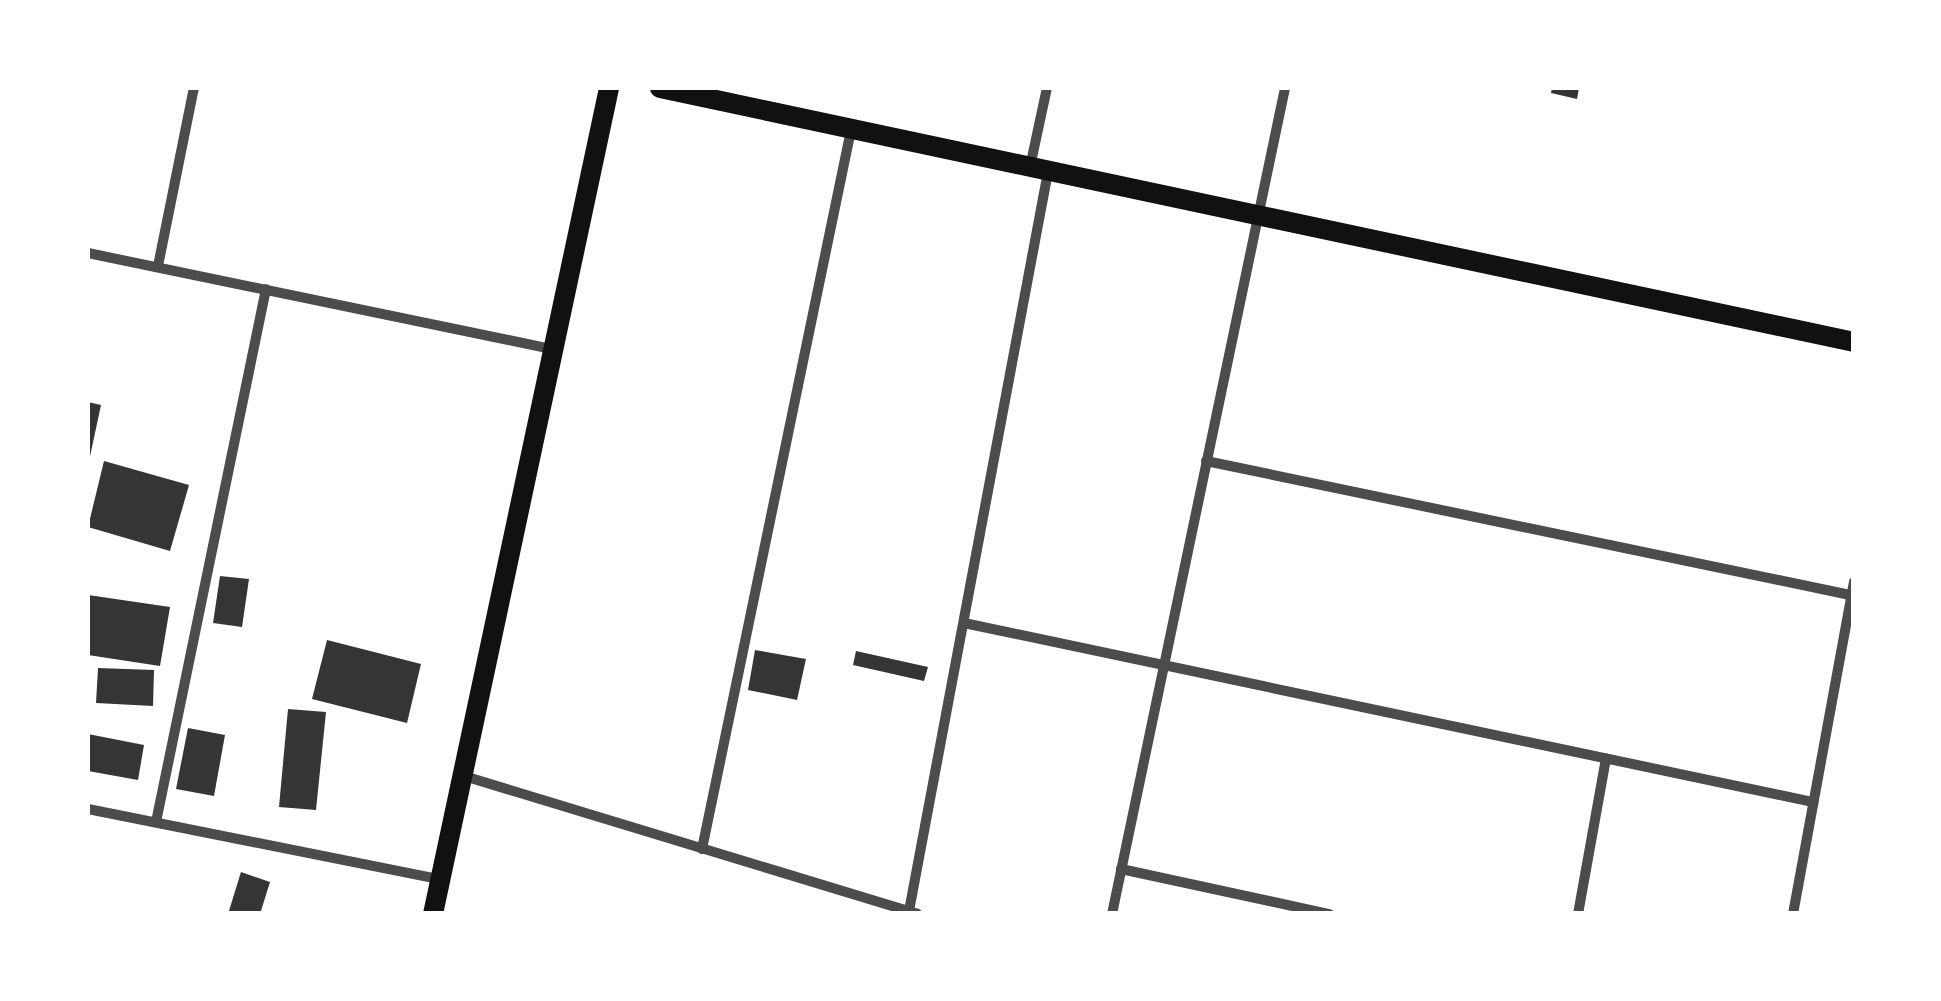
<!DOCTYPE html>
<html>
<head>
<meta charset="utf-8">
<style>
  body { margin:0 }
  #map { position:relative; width:1941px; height:1001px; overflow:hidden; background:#fff; font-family:"Archivo Narrow",sans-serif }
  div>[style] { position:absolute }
  .building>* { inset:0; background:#353535 }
  .minor>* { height:10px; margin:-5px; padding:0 5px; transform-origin:5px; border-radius:5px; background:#4c4c4c }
  .secondary>* { height:20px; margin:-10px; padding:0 10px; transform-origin:10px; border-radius:10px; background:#111 }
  span { translate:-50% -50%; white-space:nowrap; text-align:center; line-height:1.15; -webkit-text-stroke:10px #fff; paint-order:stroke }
  .frame { position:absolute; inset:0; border:90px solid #fff; pointer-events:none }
</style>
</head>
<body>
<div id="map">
  <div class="building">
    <div style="clip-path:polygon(1552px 88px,1579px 88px,1577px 99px,1551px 93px)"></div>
    <div style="clip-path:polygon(88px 402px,101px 405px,89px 461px,88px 461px)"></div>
    <div style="clip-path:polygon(104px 461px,189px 485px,170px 551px,88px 527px)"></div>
    <div style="clip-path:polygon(220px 576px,249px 579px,242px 627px,213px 623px)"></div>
    <div style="clip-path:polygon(88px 595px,170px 607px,160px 666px,88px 655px)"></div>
    <div style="clip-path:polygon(327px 640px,421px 664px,407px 723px,312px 699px)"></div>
    <div style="clip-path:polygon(755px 650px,806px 659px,797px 700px,748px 690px)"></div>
    <div style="clip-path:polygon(856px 651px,928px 667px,924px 681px,853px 665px)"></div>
    <div style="clip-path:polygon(98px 668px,154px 670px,153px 706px,96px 703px)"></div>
    <div style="clip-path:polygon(288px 709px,326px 712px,316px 810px,279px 807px)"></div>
    <div style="clip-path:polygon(188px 728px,225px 735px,214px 796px,176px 789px)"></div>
    <div style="clip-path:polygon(88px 734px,144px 745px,138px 780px,88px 771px)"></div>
    <div style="clip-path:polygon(241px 872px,270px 882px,260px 914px,228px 914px)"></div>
  </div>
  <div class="minor">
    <div style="left:1030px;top:167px;width:81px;rotate:-77.9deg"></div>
    <div style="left:88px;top:253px;width:475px;rotate:11.7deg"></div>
    <div style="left:158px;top:266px;width:182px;rotate:-78.6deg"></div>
    <div style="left:1206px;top:461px;width:658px;rotate:11.75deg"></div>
    <div style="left:964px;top:623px;width:868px;rotate:11.91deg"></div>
    <div style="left:464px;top:776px;width:474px;rotate:16.9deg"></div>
    <div style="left:88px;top:809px;width:358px;rotate:11.3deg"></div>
    <div style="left:156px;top:822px;width:544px;rotate:-78.34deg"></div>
    <div style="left:702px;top:849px;width:734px;rotate:-78.29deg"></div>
    <div style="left:1121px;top:869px;width:213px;rotate:12.2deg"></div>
    <div style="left:909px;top:911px;width:752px;rotate:-79.35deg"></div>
    <div style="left:1112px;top:914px;width:844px;rotate:-78.17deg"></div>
    <div style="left:1578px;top:914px;width:158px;rotate:-79.8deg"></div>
    <div style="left:1793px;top:914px;width:338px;rotate:-79.6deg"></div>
  </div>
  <div class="secondary">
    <div style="left:660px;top:88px;width:1221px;rotate:12.01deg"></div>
    <div style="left:433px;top:914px;width:845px;rotate:-77.97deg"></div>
  </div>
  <div class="frame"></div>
</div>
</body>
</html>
